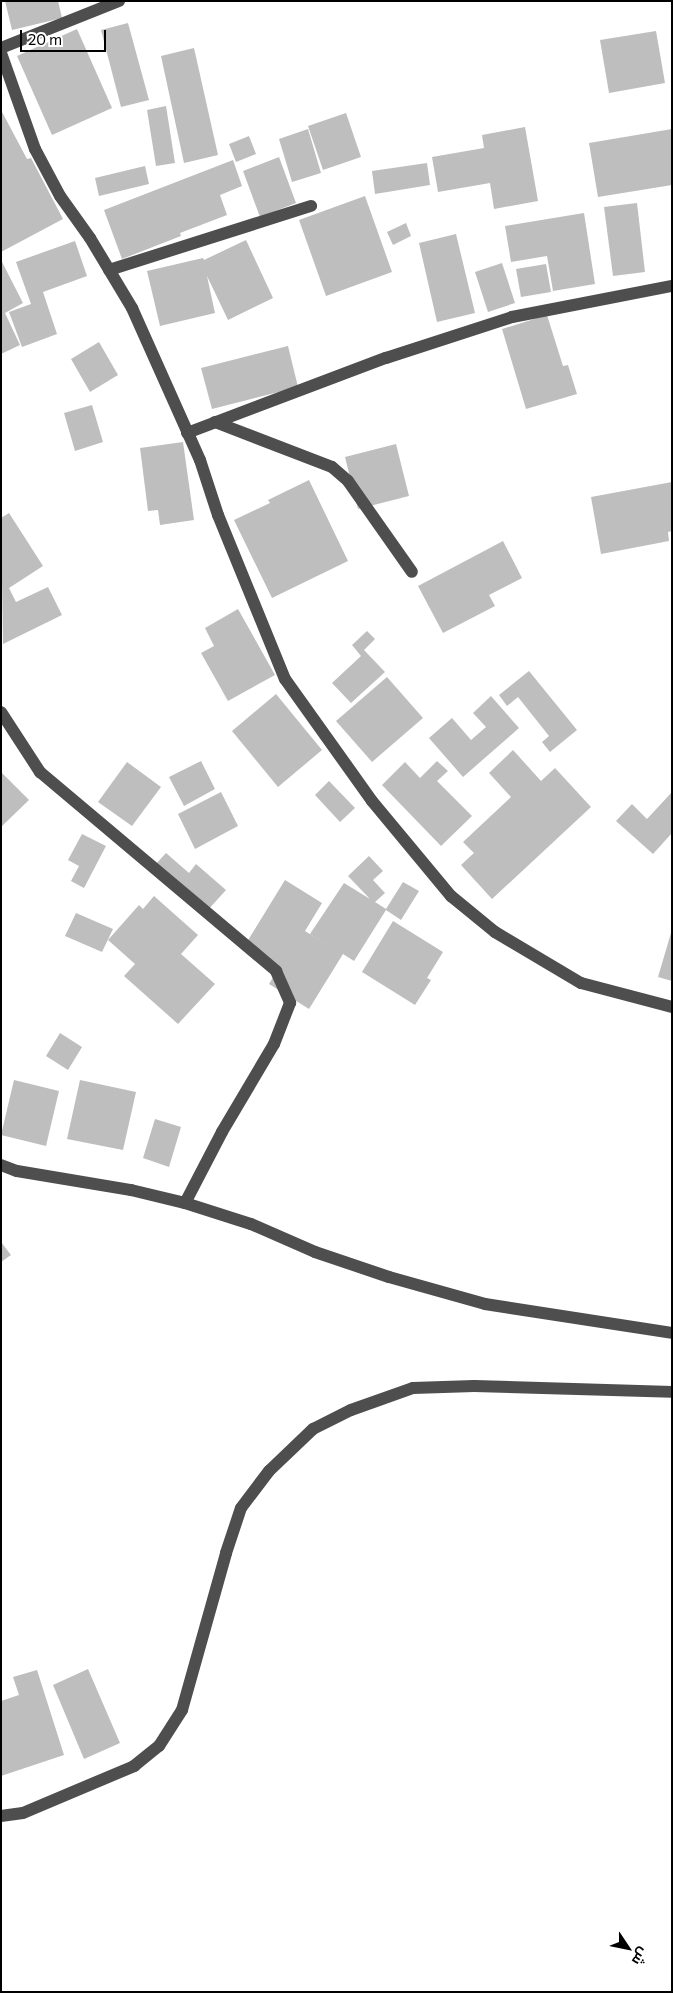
<!DOCTYPE html>
<html>
<head>
<meta charset="utf-8">
<style>
  body { margin:0 }
  #map { position:relative; width:673px; height:1993px; overflow:hidden; background:#fff; font-family:Commissioner,Cairo,sans-serif }
  div>[style] { position:absolute }
  .building>* { inset:0; background:#bebebe }
  .minor>* { height:12px; margin:-6px; padding:0 6px; transform-origin:6px; border-radius:6px; background:#4e4e4e }
  span { translate:-50% -50%; white-space:nowrap; text-align:center; line-height:1.15; -webkit-text-stroke:4.5px #fff; paint-order:stroke }
  .frame { position:absolute; inset:0; border:2px solid #000; pointer-events:none }
  .north { position:absolute; left:603px; top:1923px; width:50px; height:50px; -webkit-text-stroke:4px #fff; paint-order:stroke; rotate:124deg; font-size:14px; font-weight:700; line-height:20px; text-align:center; color:#000 }
  .north::after { content:''; display:block; margin:auto; width:18px; height:22px; background:#000; clip-path:polygon(50% 0,100% 100%,50% 72%,0 100%) }
  .scale { position:absolute; left:20px; top:30px; width:86px; height:22px; box-sizing:border-box; border:2px solid #000; border-top:0; padding-left:6px; font-size:15px; line-height:18px; white-space:nowrap; color:#000; -webkit-text-stroke:4px #fff; paint-order:stroke }
</style>
</head>
<body>
<div id="map">
  <div class="building">
    <div style="clip-path:polygon(5px 1px,58px 1px,62px 18px,12px 30px)"></div>
    <div style="clip-path:polygon(128px 23px,149px 100px,121px 107px,101px 30px)"></div>
    <div style="clip-path:polygon(77px 29px,112px 108px,52px 135px,17px 56px)"></div>
    <div style="clip-path:polygon(656px 31px,665px 83px,609px 93px,600px 40px)"></div>
    <div style="clip-path:polygon(194px 48px,218px 155px,184px 163px,161px 56px)"></div>
    <div style="clip-path:polygon(166px 106px,175px 163px,156px 166px,147px 110px)"></div>
    <div style="clip-path:polygon(1px 110px,27px 159px,31px 158px,63px 219px,1px 252px)"></div>
    <div style="clip-path:polygon(346px 113px,361px 157px,323px 170px,308px 126px)"></div>
    <div style="clip-path:polygon(525px 127px,538px 201px,494px 209px,490px 183px,438px 192px,432px 157px,484px 148px,482px 135px)"></div>
    <div style="clip-path:polygon(308px 129px,321px 173px,292px 182px,279px 139px)"></div>
    <div style="clip-path:polygon(672px 129px,672px 185px,598px 197px,589px 143px)"></div>
    <div style="clip-path:polygon(249px 136px,256px 154px,236px 162px,229px 144px)"></div>
    <div style="clip-path:polygon(279px 157px,296px 203px,260px 217px,243px 171px)"></div>
    <div style="clip-path:polygon(233px 160px,242px 186px,220px 195px,227px 215px,180px 233px,181px 236px,122px 259px,104px 210px)"></div>
    <div style="clip-path:polygon(427px 163px,430px 185px,375px 194px,372px 171px)"></div>
    <div style="clip-path:polygon(145px 166px,149px 184px,99px 196px,95px 178px)"></div>
    <div style="clip-path:polygon(365px 196px,392px 272px,326px 296px,299px 220px)"></div>
    <div style="clip-path:polygon(637px 203px,645px 272px,613px 276px,604px 207px)"></div>
    <div style="clip-path:polygon(584px 213px,595px 284px,553px 291px,547px 256px,511px 262px,505px 226px)"></div>
    <div style="clip-path:polygon(406px 223px,411px 236px,393px 245px,387px 232px)"></div>
    <div style="clip-path:polygon(456px 234px,475px 313px,437px 322px,419px 243px)"></div>
    <div style="clip-path:polygon(246px 240px,273px 298px,228px 320px,207px 276px,215px 313px,160px 326px,147px 271px,203px 258px,204px 260px)"></div>
    <div style="clip-path:polygon(75px 241px,87px 276px,43px 292px,57px 334px,22px 347px,9px 312px,31px 304px,16px 262px)"></div>
    <div style="clip-path:polygon(1px 260px,23px 303px,5px 313px,20px 345px,1px 354px)"></div>
    <div style="clip-path:polygon(502px 263px,515px 303px,488px 312px,475px 272px)"></div>
    <div style="clip-path:polygon(546px 264px,551px 292px,521px 297px,516px 269px)"></div>
    <div style="clip-path:polygon(547px 315px,563px 366px,568px 365px,577px 394px,526px 409px,502px 329px)"></div>
    <div style="clip-path:polygon(99px 342px,118px 375px,90px 392px,71px 359px)"></div>
    <div style="clip-path:polygon(288px 346px,298px 387px,212px 409px,201px 368px)"></div>
    <div style="clip-path:polygon(92px 405px,103px 442px,75px 451px,64px 413px)"></div>
    <div style="clip-path:polygon(183px 442px,194px 520px,160px 525px,158px 510px,148px 511px,140px 448px)"></div>
    <div style="clip-path:polygon(396px 444px,409px 496px,358px 509px,345px 457px)"></div>
    <div style="clip-path:polygon(309px 480px,348px 561px,272px 598px,234px 520px,270px 503px,268px 500px)"></div>
    <div style="clip-path:polygon(672px 482px,672px 531px,668px 532px,669px 541px,601px 554px,591px 497px)"></div>
    <div style="clip-path:polygon(9px 513px,43px 566px,9px 588px,16px 602px,48px 587px,62px 615px,3px 644px,1px 518px)"></div>
    <div style="clip-path:polygon(503px 541px,522px 578px,489px 595px,495px 606px,443px 633px,418px 586px)"></div>
    <div style="clip-path:polygon(238px 609px,275px 675px,228px 701px,201px 653px,214px 646px,205px 628px)"></div>
    <div style="clip-path:polygon(367px 631px,375px 639px,364px 650px,385px 672px,351px 703px,332px 683px,361px 656px,352px 645px)"></div>
    <div style="clip-path:polygon(529px 671px,577px 730px,550px 752px,542px 742px,549px 736px,518px 697px,507px 706px,499px 695px)"></div>
    <div style="clip-path:polygon(387px 677px,423px 718px,372px 762px,336px 721px)"></div>
    <div style="clip-path:polygon(276px 694px,322px 750px,278px 787px,232px 731px)"></div>
    <div style="clip-path:polygon(491px 696px,519px 728px,463px 777px,429px 738px,452px 718px,471px 740px,486px 727px,473px 713px)"></div>
    <div style="clip-path:polygon(513px 750px,541px 781px,555px 768px,591px 807px,492px 899px,461px 865px,474px 853px,463px 842px,511px 797px,489px 773px)"></div>
    <div style="clip-path:polygon(201px 761px,215px 789px,184px 806px,169px 777px)"></div>
    <div style="clip-path:polygon(437px 761px,448px 771px,437px 781px,472px 816px,441px 846px,382px 785px,405px 762px,420px 778px)"></div>
    <div style="clip-path:polygon(127px 762px,161px 787px,132px 826px,98px 802px)"></div>
    <div style="clip-path:polygon(1px 772px,29px 800px,1px 827px)"></div>
    <div style="clip-path:polygon(329px 781px,355px 808px,340px 822px,315px 795px)"></div>
    <div style="clip-path:polygon(221px 792px,238px 826px,195px 849px,178px 814px)"></div>
    <div style="clip-path:polygon(672px 792px,672px 833px,653px 854px,616px 821px,632px 804px,647px 819px)"></div>
    <div style="clip-path:polygon(82px 834px,106px 846px,84px 888px,71px 881px,79px 866px,68px 860px)"></div>
    <div style="clip-path:polygon(166px 853px,189px 873px,196px 864px,226px 890px,207px 911px,155px 865px)"></div>
    <div style="clip-path:polygon(369px 856px,383px 871px,373px 880px,385px 893px,375px 902px,386px 909px,403px 882px,419px 891px,401px 920px,386px 910px,354px 961px,343px 954px,309px 1009px,269px 984px,277px 971px,242px 950px,285px 880px,322px 903px,305px 931px,337px 951px,310px 934px,344px 883px,370px 899px,348px 876px)"></div>
    <div style="clip-path:polygon(154px 896px,198px 935px,181px 954px,215px 984px,178px 1024px,124px 976px,135px 964px,108px 940px,139px 905px,143px 909px)"></div>
    <div style="clip-path:polygon(76px 913px,113px 929px,102px 952px,65px 936px)"></div>
    <div style="clip-path:polygon(393px 921px,443px 952px,427px 978px,431px 980px,415px 1005px,362px 972px)"></div>
    <div style="clip-path:polygon(671px 933px,672px 933px,672px 981px,658px 977px)"></div>
    <div style="clip-path:polygon(60px 1033px,82px 1047px,68px 1070px,46px 1056px)"></div>
    <div style="clip-path:polygon(14px 1080px,59px 1091px,46px 1146px,1px 1135px)"></div>
    <div style="clip-path:polygon(80px 1080px,136px 1092px,123px 1150px,67px 1139px)"></div>
    <div style="clip-path:polygon(155px 1119px,181px 1127px,169px 1167px,143px 1158px)"></div>
    <div style="clip-path:polygon(1px 1242px,11px 1255px,1px 1262px)"></div>
    <div style="clip-path:polygon(88px 1669px,120px 1743px,84px 1759px,53px 1685px)"></div>
    <div style="clip-path:polygon(37px 1670px,64px 1755px,1px 1776px,1px 1701px,19px 1695px,13px 1677px)"></div>
  </div>
  <div class="minor">
    <div style="left:1px;top:48px;width:127px;rotate:-21.7deg"></div>
    <div style="left:1px;top:53px;width:102px;rotate:70.5deg"></div>
    <div style="left:35px;top:149px;width:53px;rotate:62deg"></div>
    <div style="left:60px;top:196px;width:52px;rotate:54.5deg"></div>
    <div style="left:90px;top:238px;width:82px;rotate:59deg"></div>
    <div style="left:132px;top:308px;width:167px;rotate:65.9deg"></div>
    <div style="left:200px;top:460px;width:58px;rotate:71.9deg"></div>
    <div style="left:218px;top:515px;width:177px;rotate:67.8deg"></div>
    <div style="left:285px;top:679px;width:150px;rotate:54.5deg"></div>
    <div style="left:372px;top:801px;width:124px;rotate:50.3deg"></div>
    <div style="left:451px;top:896px;width:57px;rotate:39.3deg"></div>
    <div style="left:495px;top:932px;width:100px;rotate:30.7deg"></div>
    <div style="left:581px;top:983px;width:94px;rotate:14.8deg"></div>
    <div style="left:109px;top:270px;width:212px;rotate:-17.6deg"></div>
    <div style="left:215px;top:422px;width:125px;rotate:21deg"></div>
    <div style="left:332px;top:467px;width:21px;rotate:41deg"></div>
    <div style="left:348px;top:481px;width:111px;rotate:54.9deg"></div>
    <div style="left:187px;top:433px;width:213px;rotate:-20.7deg"></div>
    <div style="left:386px;top:358px;width:133px;rotate:-18deg"></div>
    <div style="left:512px;top:317px;width:163px;rotate:-11deg"></div>
    <div style="left:1px;top:712px;width:72px;rotate:57deg"></div>
    <div style="left:40px;top:772px;width:309px;rotate:40.1deg"></div>
    <div style="left:276px;top:971px;width:35px;rotate:66deg"></div>
    <div style="left:290px;top:1003px;width:44px;rotate:111.3deg"></div>
    <div style="left:274px;top:1044px;width:102px;rotate:120.6deg"></div>
    <div style="left:222px;top:1132px;width:80px;rotate:117.5deg"></div>
    <div style="left:1px;top:1165px;width:17px;rotate:21deg"></div>
    <div style="left:17px;top:1171px;width:116px;rotate:9.5deg"></div>
    <div style="left:131px;top:1190px;width:56px;rotate:13.5deg"></div>
    <div style="left:185px;top:1203px;width:69px;rotate:17.7deg"></div>
    <div style="left:251px;top:1224px;width:70px;rotate:23.6deg"></div>
    <div style="left:315px;top:1252px;width:78px;rotate:18.7deg"></div>
    <div style="left:389px;top:1277px;width:100px;rotate:15.7deg"></div>
    <div style="left:485px;top:1304px;width:189px;rotate:8.8deg"></div>
    <div style="left:1px;top:1816px;width:22px;rotate:-8deg"></div>
    <div style="left:23px;top:1813px;width:121px;rotate:-22.9deg"></div>
    <div style="left:134px;top:1766px;width:32px;rotate:-39deg"></div>
    <div style="left:159px;top:1746px;width:43px;rotate:-57.4deg"></div>
    <div style="left:182px;top:1710px;width:163px;rotate:-74.3deg"></div>
    <div style="left:226px;top:1553px;width:47px;rotate:-71.6deg"></div>
    <div style="left:241px;top:1508px;width:46px;rotate:-52.9deg"></div>
    <div style="left:269px;top:1471px;width:61px;rotate:-43.7deg"></div>
    <div style="left:313px;top:1429px;width:42px;rotate:-26.6deg"></div>
    <div style="left:351px;top:1410px;width:66px;rotate:-19.5deg"></div>
    <div style="left:413px;top:1388px;width:61px;rotate:-1.9deg"></div>
    <div style="left:474px;top:1386px;width:198px;rotate:1.7deg"></div>
  </div>
  <div class="frame"></div>
  <div class="north">ش</div>
  <div class="scale">20 m</div>
</div>
</body>
</html>
